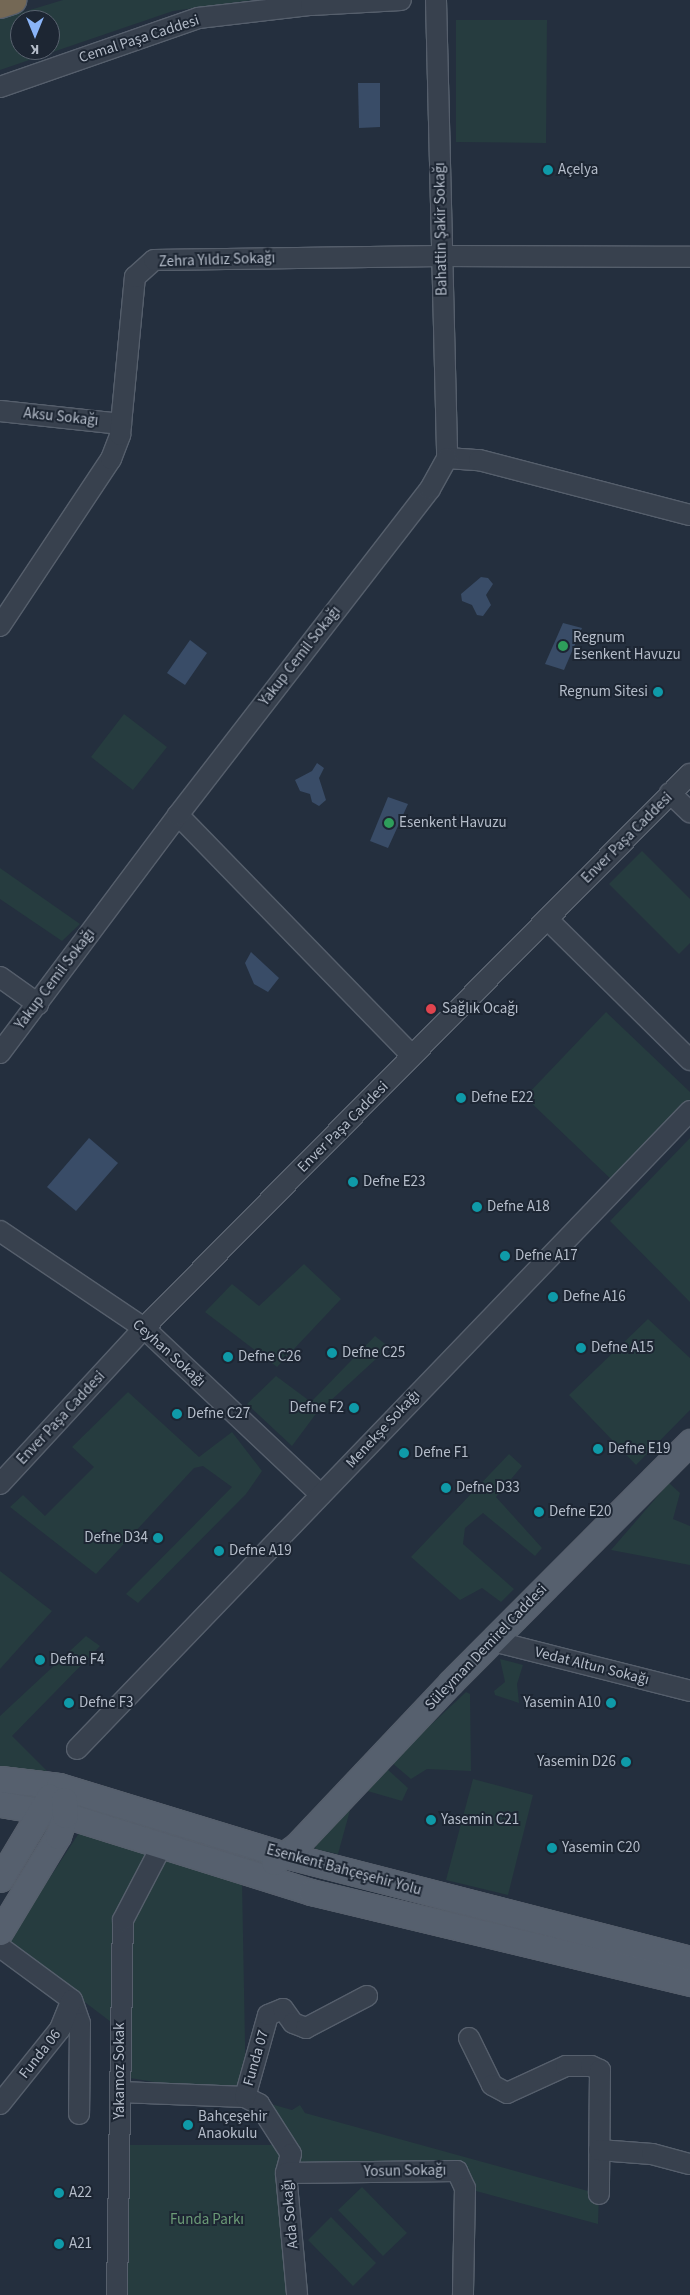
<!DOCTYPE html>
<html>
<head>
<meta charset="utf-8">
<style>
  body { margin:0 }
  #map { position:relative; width:690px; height:2295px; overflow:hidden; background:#242f3e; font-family:"Source Sans 3",sans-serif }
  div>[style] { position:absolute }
  .green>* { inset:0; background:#263c3f }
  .water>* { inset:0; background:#394c67 }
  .roads { filter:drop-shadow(1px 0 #565f6c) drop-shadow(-1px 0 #565f6c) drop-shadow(0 1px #565f6c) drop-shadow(0 -1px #565f6c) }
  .minor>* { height:20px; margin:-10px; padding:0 10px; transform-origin:10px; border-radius:10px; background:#38414e }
  .major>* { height:25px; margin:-12.5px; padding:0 12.5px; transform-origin:12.5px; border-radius:12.5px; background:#56606e }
  .highway>* { height:28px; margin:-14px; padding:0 14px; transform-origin:14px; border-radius:14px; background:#746855 }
  .dots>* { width:14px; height:14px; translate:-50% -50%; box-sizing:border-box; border:2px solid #1d2633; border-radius:50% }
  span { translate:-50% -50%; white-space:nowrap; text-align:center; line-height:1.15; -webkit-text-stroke:4px #1d2633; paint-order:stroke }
  .street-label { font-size:15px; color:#b4bcc9 }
  .poi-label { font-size:15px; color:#b4bcc9 }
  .left { translate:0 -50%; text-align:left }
  .right { translate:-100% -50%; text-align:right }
  .park-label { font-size:15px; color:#6b9a76 }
  .north { position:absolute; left:10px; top:10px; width:50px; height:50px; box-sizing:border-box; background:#1d2633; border:1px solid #59626f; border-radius:50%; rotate:180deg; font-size:14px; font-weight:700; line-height:20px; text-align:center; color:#b4bcc9 }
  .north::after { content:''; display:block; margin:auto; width:18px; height:22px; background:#8ab4f8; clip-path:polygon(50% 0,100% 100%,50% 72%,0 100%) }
</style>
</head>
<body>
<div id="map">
  <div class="green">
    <div style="clip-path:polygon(evenodd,63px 0,253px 0,173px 11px,0 70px,0 19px,63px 0,20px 20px,50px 20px,50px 50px,20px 50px,20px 20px)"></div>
    <div style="clip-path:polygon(456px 20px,547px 20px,546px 143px,456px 142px)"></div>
    <div style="clip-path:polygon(124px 714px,167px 747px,133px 790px,91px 757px)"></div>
    <div style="clip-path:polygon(642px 851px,690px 899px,690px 943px,679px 954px,609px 884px)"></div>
    <div style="clip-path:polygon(0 868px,80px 924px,62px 941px,0 899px)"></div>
    <div style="clip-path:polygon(606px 1012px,690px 1092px,690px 1105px,615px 1183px,525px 1097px)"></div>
    <div style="clip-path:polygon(690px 1138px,690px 1302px,610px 1221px)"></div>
    <div style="clip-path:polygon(304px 1264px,341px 1299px,277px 1367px,205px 1312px,232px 1284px,259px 1306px)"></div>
    <div style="clip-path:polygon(648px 1319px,690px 1358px,690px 1410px,636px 1465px,569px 1395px)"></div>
    <div style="clip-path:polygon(375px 1336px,389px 1347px,315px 1415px,292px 1446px,247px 1404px,276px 1376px,311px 1402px)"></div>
    <div style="clip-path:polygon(128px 1392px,199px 1457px,232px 1432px,262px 1471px,246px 1494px,138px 1603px,126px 1594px,232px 1487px,203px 1466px,194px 1468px,96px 1574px,10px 1507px,23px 1495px,45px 1516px,94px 1467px,72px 1447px)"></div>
    <div style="clip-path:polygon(509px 1454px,522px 1466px,496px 1497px,542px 1548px,535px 1556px,483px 1513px,465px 1528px,463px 1544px,514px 1589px,501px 1602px,482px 1588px,460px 1600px,411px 1557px)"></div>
    <div style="clip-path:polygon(669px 1483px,680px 1493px,673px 1519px,690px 1526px,690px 1565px,611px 1550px)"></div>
    <div style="clip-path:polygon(0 1571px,52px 1611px,0 1669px)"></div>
    <div style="clip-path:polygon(86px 1636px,100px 1646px,12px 1736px,47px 1771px,0 1769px,0 1716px)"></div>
    <div style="clip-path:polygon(500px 1659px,523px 1665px,517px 1684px,519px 1703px,495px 1695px,494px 1691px,505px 1682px)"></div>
    <div style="clip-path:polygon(466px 1692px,470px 1694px,471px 1771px,427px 1769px,411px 1779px,391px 1762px)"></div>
    <div style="clip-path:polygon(386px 1768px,408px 1788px,402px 1801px,364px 1790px)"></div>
    <div style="clip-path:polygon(473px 1779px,533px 1795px,508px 1895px,446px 1880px)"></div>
    <div style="clip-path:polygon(352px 1803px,338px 1854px,315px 1849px,316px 1841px)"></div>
    <div style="clip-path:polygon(79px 1833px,149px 1852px,113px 1920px,111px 2022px,7px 1943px)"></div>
    <div style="clip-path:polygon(166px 1858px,242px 1881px,246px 2097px,292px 2110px,300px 2105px,305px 2113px,599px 2194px,598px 2224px,465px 2188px,457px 2171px,286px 2173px,297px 2295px,117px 2295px,120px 2145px,285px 2145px,245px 2097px,130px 2078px,132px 1917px)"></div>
    <div style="clip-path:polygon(362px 2187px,407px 2233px,383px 2256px,338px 2210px)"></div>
    <div style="clip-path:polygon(331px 2217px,376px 2263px,353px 2286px,308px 2240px)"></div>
  </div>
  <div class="water">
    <div style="clip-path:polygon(358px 83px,380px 83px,380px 127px,359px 128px)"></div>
    <div style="clip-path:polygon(481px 577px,488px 578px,493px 584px,486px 595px,491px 605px,483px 616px,477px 615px,472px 605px,462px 601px,461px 594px)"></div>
    <div style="clip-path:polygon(563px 623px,582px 628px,564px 670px,545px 664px)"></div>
    <div style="clip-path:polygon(190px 640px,207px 653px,185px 685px,167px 673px)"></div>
    <div style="clip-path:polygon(317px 763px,324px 768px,319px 778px,326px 800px,319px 806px,312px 802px,310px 794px,300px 791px,295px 780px,312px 771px)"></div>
    <div style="clip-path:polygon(388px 797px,408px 804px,388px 848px,370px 841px)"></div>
    <div style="clip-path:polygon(251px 952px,279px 978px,268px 992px,254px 984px,245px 963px)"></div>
    <div style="clip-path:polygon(89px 1138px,118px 1163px,76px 1211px,47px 1187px)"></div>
  </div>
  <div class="roads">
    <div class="minor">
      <div style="left:436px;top:0;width:458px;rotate:88.6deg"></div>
      <div style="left:0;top:87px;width:210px;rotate:-19.2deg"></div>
      <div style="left:198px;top:18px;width:114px;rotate:-6.6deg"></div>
      <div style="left:311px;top:5px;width:90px;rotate:-3.2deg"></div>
      <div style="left:0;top:411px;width:122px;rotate:6.1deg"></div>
      <div style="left:447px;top:458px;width:32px;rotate:4deg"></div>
      <div style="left:479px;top:460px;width:218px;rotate:14.6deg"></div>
      <div style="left:0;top:626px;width:201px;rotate:-56.4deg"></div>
      <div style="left:111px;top:459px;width:26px;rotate:-69deg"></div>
      <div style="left:120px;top:435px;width:159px;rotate:-84.6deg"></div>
      <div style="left:135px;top:277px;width:25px;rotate:-42deg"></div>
      <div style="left:154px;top:260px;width:287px;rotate:-0.8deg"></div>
      <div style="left:441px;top:256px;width:249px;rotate:0.2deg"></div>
      <div style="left:670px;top:793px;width:28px;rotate:44deg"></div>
      <div style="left:178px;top:815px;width:336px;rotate:45.8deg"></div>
      <div style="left:547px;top:919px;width:201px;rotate:44.6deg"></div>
      <div style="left:0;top:977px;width:47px;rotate:35.4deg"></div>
      <div style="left:0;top:1053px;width:297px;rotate:-53.2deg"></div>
      <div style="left:178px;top:815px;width:412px;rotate:-52.3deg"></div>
      <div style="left:430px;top:489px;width:35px;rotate:-61deg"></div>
      <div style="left:0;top:1231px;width:174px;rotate:34deg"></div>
      <div style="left:144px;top:1328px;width:243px;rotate:43.3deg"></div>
      <div style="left:0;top:1484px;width:212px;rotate:-47.3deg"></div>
      <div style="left:144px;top:1328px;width:778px;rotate:-45.42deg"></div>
      <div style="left:493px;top:1641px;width:203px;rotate:14.2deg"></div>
      <div style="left:77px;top:1749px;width:885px;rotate:-46.14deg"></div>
      <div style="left:0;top:1947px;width:89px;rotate:36.4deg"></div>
      <div style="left:72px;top:2000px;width:24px;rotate:71deg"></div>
      <div style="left:80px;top:2023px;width:91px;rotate:90.6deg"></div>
      <div style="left:469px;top:2038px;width:52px;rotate:63.9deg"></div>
      <div style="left:492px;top:2085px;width:17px;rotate:28deg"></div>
      <div style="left:507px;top:2093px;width:65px;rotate:-24.6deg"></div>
      <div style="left:566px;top:2066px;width:25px"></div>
      <div style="left:591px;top:2066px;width:10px;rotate:24deg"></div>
      <div style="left:600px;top:2070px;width:124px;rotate:90.5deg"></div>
      <div style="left:120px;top:2092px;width:125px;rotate:2.3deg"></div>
      <div style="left:245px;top:2097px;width:16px;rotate:27deg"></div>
      <div style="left:259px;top:2104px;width:59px;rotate:57.4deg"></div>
      <div style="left:291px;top:2154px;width:20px;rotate:105deg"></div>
      <div style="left:286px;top:2173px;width:122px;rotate:84.8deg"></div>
      <div style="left:245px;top:2097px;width:85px;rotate:-74.3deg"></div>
      <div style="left:268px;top:2015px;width:16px;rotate:-22deg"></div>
      <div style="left:283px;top:2009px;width:17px;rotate:54deg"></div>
      <div style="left:293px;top:2023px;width:14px;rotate:21deg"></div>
      <div style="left:306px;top:2028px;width:69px;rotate:-27.7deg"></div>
      <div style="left:0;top:2104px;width:96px;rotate:-51.3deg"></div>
      <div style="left:60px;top:2029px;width:31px;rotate:-68deg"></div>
      <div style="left:599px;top:2150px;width:53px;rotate:4.3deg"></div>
      <div style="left:652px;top:2154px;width:39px;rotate:15deg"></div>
      <div style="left:286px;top:2173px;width:171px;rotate:-0.7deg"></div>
      <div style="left:457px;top:2171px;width:19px;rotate:65deg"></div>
      <div style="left:465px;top:2188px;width:107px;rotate:91.1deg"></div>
      <div style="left:117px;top:2295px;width:375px;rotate:-89.1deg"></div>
      <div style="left:123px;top:1920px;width:73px;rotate:-62.4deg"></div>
    </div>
    <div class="major">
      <div style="left:0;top:1779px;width:59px;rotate:6.8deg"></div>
      <div style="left:59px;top:1786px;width:236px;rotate:17deg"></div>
      <div style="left:285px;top:1855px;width:418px;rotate:14.4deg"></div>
      <div style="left:0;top:1804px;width:66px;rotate:9.6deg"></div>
      <div style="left:65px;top:1815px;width:258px;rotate:17.4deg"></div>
      <div style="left:311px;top:1892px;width:390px;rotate:13.5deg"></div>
      <div style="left:274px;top:1862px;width:29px;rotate:-36deg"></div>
      <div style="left:297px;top:1845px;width:224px;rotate:-46.6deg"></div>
      <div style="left:451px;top:1682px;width:339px;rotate:-45.1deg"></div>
      <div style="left:0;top:1879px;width:96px;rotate:-59.1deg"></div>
      <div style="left:0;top:1932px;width:112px;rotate:-58.9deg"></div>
      <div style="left:58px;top:1836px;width:22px;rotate:-72deg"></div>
      <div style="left:65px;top:1815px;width:15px;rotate:-94deg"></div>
    </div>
    <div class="highway">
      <div style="left:0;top:4px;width:13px;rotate:-18deg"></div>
    </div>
  </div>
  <div class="dots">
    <div style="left:548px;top:170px;background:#0f9aa8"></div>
    <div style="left:563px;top:646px;background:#2e9e5b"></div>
    <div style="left:658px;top:692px;background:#0f9aa8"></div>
    <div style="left:389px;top:823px;background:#2e9e5b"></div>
    <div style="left:431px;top:1009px;background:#e0444e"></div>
    <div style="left:461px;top:1098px;background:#0f9aa8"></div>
    <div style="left:353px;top:1182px;background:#0f9aa8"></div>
    <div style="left:477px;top:1207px;background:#0f9aa8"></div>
    <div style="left:505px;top:1256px;background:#0f9aa8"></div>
    <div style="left:553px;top:1297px;background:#0f9aa8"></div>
    <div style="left:581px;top:1348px;background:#0f9aa8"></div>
    <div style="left:332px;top:1353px;background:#0f9aa8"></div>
    <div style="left:228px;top:1357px;background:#0f9aa8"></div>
    <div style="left:354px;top:1408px;background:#0f9aa8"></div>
    <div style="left:177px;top:1414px;background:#0f9aa8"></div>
    <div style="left:598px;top:1449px;background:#0f9aa8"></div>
    <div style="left:404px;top:1453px;background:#0f9aa8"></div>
    <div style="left:446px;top:1488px;background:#0f9aa8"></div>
    <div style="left:539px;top:1512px;background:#0f9aa8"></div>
    <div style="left:158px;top:1538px;background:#0f9aa8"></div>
    <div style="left:219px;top:1551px;background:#0f9aa8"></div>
    <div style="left:40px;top:1660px;background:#0f9aa8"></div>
    <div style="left:69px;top:1703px;background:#0f9aa8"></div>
    <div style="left:611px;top:1703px;background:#0f9aa8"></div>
    <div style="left:626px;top:1762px;background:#0f9aa8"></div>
    <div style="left:431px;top:1820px;background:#0f9aa8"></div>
    <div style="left:552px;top:1848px;background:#0f9aa8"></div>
    <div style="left:188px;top:2125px;background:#0f9aa8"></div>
    <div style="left:59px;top:2193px;background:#0f9aa8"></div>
    <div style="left:59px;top:2244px;background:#0f9aa8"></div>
  </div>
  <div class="street-label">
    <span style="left:139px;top:39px;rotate:-18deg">Cemal Paşa Caddesi</span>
    <span style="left:441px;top:229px;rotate:-91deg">Bahattin Şakir Sokağı</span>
    <span style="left:217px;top:260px;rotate:-2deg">Zehra Yıldız Sokağı</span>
    <span style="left:61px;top:417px;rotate:6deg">Aksu Sokağı</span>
    <span style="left:300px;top:656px;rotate:-52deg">Yakup Cemil Sokağı</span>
    <span style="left:627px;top:838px;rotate:-45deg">Enver Paşa Caddesi</span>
    <span style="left:55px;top:979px;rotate:-53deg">Yakup Cemil Sokağı</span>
    <span style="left:343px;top:1127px;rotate:-45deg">Enver Paşa Caddesi</span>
    <span style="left:169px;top:1353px;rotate:42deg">Ceyhan Sokağı</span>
    <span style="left:61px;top:1418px;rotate:-47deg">Enver Paşa Caddesi</span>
    <span style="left:383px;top:1429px;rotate:-47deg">Menekşe Sokağı</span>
    <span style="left:486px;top:1647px;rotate:-46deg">Süleyman Demirel Caddesi</span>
    <span style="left:592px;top:1666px;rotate:14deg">Vedat Altun Sokağı</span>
    <span style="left:344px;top:1870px;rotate:15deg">Esenkent Bahçeşehir Yolu</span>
    <span style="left:40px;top:2054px;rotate:-52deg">Funda 06</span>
    <span style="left:256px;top:2058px;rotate:-74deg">Funda 07</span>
    <span style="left:120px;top:2071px;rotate:-90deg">Yakamoz Sokak</span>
    <span style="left:405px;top:2171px;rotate:-1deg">Yosun Sokağı</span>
    <span style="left:290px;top:2214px;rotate:-95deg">Ada Sokağı</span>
  </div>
  <div class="poi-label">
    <span class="left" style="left:558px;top:170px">Açelya</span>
    <span class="left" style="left:573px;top:646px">Regnum<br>Esenkent Havuzu</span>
    <span class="right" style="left:648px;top:692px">Regnum Sitesi</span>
    <span class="left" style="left:399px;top:823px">Esenkent Havuzu</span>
    <span class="left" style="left:442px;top:1009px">Sağlık Ocağı</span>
    <span class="left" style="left:471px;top:1098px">Defne E22</span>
    <span class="left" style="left:363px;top:1182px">Defne E23</span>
    <span class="left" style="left:487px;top:1207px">Defne A18</span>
    <span class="left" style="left:515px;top:1256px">Defne A17</span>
    <span class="left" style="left:563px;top:1297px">Defne A16</span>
    <span class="left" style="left:591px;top:1348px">Defne A15</span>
    <span class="left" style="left:342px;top:1353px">Defne C25</span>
    <span class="left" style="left:238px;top:1357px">Defne C26</span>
    <span class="right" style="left:344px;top:1408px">Defne F2</span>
    <span class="left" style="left:187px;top:1414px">Defne C27</span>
    <span class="left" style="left:608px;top:1449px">Defne E19</span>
    <span class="left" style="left:414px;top:1453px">Defne F1</span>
    <span class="left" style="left:456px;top:1488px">Defne D33</span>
    <span class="left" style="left:549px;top:1512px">Defne E20</span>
    <span class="right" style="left:148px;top:1538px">Defne D34</span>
    <span class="left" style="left:229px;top:1551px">Defne A19</span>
    <span class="left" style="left:50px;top:1660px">Defne F4</span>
    <span class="left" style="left:79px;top:1703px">Defne F3</span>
    <span class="right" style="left:601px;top:1703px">Yasemin A10</span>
    <span class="right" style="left:616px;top:1762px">Yasemin D26</span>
    <span class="left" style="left:441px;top:1820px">Yasemin C21</span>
    <span class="left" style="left:562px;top:1848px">Yasemin C20</span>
    <span class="left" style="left:198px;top:2125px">Bahçeşehir<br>Anaokulu</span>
    <span class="left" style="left:69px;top:2193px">A22</span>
    <span class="left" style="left:69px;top:2244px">A21</span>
  </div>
  <div class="park-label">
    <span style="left:207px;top:2220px">Funda Parkı</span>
  </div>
  <div class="north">K</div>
</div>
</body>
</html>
